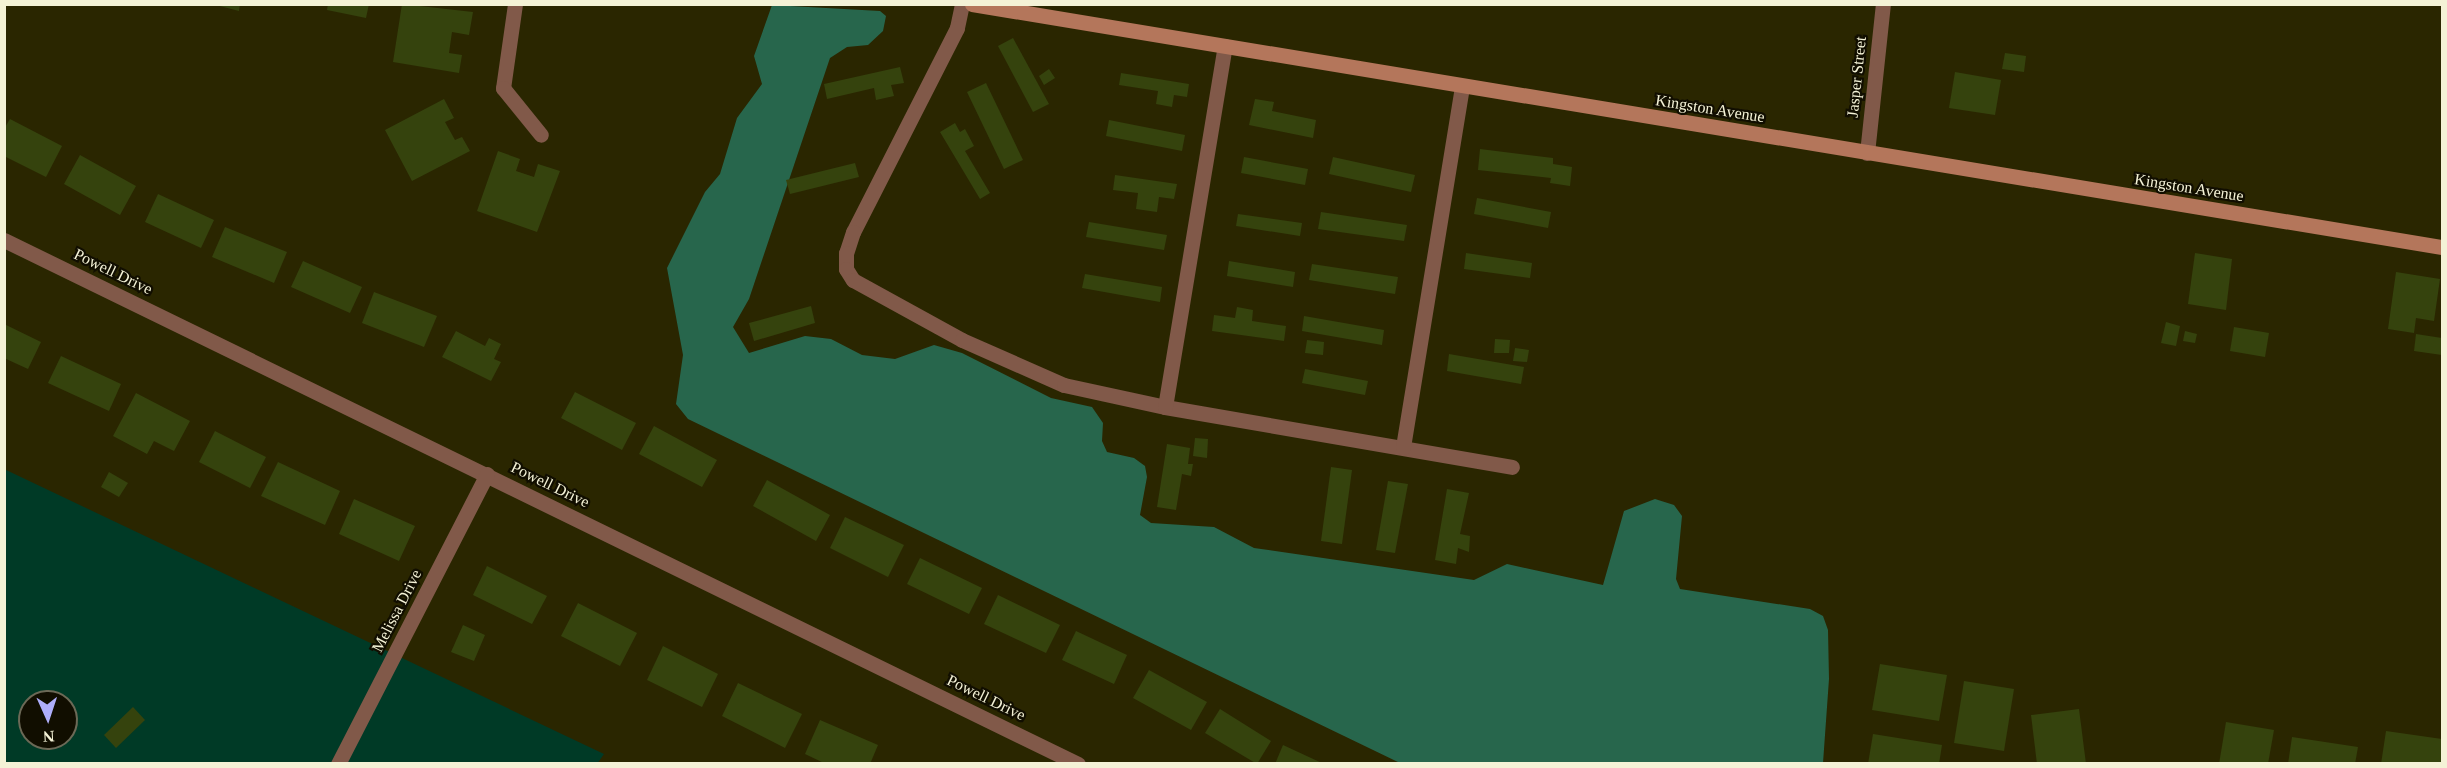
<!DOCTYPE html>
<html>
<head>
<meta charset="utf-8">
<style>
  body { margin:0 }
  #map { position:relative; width:2447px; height:768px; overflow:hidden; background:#2a2600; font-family:"Times New Roman",serif }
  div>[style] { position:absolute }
  .green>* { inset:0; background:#003a26 }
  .forest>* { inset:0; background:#27664c }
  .building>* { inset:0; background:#35430d }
  .street>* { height:15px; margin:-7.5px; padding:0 7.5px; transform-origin:7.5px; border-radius:7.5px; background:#815949 }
  .secondary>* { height:15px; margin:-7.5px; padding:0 7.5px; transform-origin:7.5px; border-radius:7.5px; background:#b4765b }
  span { translate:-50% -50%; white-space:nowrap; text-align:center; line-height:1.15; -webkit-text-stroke:4.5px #110e00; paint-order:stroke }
  .street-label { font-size:16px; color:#f4f2d6 }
  .frame { position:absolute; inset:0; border:6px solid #f4f2d6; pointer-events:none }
  .north { position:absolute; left:18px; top:690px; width:60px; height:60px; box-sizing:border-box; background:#110e00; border:2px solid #6c6956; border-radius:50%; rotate:177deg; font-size:16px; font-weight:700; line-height:24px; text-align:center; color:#f4f2d6 }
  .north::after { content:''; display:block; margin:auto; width:21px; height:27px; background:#aeaefa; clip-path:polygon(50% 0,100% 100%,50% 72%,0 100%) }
</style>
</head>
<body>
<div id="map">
  <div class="green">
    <div style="clip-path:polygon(evenodd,4px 469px,604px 754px,597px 764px,5px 763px,4px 469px,30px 702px,66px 702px,66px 738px,30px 738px,30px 702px)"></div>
  </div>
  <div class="forest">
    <div style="clip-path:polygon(772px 5px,880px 11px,886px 16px,883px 31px,868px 45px,847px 47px,830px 58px,749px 299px,733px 327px,749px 353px,805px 336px,831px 339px,862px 355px,895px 359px,934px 345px,962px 353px,1051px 398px,1092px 407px,1103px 423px,1102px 441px,1107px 452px,1134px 458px,1145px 466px,1147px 477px,1140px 515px,1151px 523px,1214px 527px,1254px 548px,1474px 580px,1507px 564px,1603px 585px,1624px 511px,1655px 499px,1674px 505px,1682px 516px,1676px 579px,1680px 589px,1810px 609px,1823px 616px,1828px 630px,1829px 679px,1823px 763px,1400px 763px,688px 419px,676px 404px,683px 355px,667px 268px,705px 192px,720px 174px,737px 118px,762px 84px,754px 56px)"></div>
  </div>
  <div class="building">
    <div style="clip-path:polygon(212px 4px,240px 4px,239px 11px)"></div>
    <div style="clip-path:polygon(328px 4px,369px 4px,366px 18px,327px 10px)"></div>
    <div style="clip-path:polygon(402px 4px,473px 12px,469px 35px,452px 32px,449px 53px,462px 55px,459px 73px,393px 62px)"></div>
    <div style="clip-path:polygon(1013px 38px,1049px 104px,1033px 112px,998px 46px)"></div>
    <div style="clip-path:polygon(2005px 53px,2026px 56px,2024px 72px,2002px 69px)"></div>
    <div style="clip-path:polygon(900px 67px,904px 83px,891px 85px,894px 96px,876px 100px,874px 88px,827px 99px,824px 84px)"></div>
    <div style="clip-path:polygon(1049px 69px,1055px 78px,1044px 85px,1039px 76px)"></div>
    <div style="clip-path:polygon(1955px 72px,2001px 80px,1995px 115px,1949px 108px)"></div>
    <div style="clip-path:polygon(1121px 73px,1189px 84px,1187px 97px,1174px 95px,1172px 107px,1156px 104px,1158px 91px,1119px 85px)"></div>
    <div style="clip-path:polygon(986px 83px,1023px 160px,1004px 169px,967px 92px)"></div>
    <div style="clip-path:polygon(444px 99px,454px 118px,445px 122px,455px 140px,462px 137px,470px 151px,412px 181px,385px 130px)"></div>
    <div style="clip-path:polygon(1255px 99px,1274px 102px,1272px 111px,1316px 120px,1313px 138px,1249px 125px)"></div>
    <div style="clip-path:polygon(10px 119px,62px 146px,46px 177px,4px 156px,4px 129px)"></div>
    <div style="clip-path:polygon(1109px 120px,1185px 135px,1182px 151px,1106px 136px)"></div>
    <div style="clip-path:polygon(955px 123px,960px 132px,965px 129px,974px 146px,965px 151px,990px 193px,980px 199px,940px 132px)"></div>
    <div style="clip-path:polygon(1480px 149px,1553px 158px,1553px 164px,1572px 167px,1570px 186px,1550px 183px,1551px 178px,1478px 170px)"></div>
    <div style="clip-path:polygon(498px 151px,520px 159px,516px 171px,534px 177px,538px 164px,560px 171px,537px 232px,477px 211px)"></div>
    <div style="clip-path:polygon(80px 155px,136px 186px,120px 215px,64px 184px)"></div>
    <div style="clip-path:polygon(1244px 157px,1308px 169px,1305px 185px,1241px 173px)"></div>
    <div style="clip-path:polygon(1333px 157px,1415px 175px,1411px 192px,1329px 174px)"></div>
    <div style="clip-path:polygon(855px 163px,859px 177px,790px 194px,786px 180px)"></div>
    <div style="clip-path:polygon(1115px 175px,1177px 184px,1174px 199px,1159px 197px,1157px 212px,1136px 209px,1138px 193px,1113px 190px)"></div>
    <div style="clip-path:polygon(158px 194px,214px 220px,201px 248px,145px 222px)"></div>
    <div style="clip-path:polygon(1477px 198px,1551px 212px,1548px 228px,1474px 214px)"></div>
    <div style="clip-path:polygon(1321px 212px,1407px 225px,1404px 241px,1318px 229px)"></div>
    <div style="clip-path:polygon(1238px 214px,1302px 223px,1300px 236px,1236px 226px)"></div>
    <div style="clip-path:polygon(1089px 222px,1167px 235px,1164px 250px,1086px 237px)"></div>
    <div style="clip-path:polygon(225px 227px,287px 252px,274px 283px,212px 257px)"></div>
    <div style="clip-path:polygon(1466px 253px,1532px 263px,1530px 278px,1464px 269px)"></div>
    <div style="clip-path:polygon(2195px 253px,2232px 259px,2226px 310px,2188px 304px)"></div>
    <div style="clip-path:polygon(303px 261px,362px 287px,350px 313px,291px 287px)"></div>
    <div style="clip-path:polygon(1229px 261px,1295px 272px,1293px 287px,1227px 276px)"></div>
    <div style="clip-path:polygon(1312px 264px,1398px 277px,1395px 294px,1309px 280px)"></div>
    <div style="clip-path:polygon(2396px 272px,2440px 279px,2434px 321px,2416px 318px,2414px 333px,2388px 329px)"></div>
    <div style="clip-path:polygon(1085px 274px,1162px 287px,1160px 302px,1082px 288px)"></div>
    <div style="clip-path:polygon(374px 292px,437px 316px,424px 347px,362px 323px)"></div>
    <div style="clip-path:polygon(811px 306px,815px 323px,754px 341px,749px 323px)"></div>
    <div style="clip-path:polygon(1237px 307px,1253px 310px,1252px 321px,1286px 326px,1284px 341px,1212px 331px,1214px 315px,1235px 318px)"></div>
    <div style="clip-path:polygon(1304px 316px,1384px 330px,1382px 345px,1302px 331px)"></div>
    <div style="clip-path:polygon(2166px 322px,2180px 326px,2176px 346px,2161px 343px)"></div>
    <div style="clip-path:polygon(4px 324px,41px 342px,28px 369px,4px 358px)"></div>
    <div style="clip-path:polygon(2234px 327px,2269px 333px,2265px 357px,2230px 351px)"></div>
    <div style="clip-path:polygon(456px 331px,485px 346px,489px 338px,501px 344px,494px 359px,501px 362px,491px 381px,442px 357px)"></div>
    <div style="clip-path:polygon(2185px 331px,2197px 334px,2195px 343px,2183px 341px)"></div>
    <div style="clip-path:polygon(2416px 334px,2442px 338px,2442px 355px,2414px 351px)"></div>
    <div style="clip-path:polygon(1495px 339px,1510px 340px,1509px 353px,1494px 353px)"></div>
    <div style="clip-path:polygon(1307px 340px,1324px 342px,1323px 355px,1305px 353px)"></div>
    <div style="clip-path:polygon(1515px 348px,1529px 350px,1527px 362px,1513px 361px)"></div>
    <div style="clip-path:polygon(1449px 354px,1524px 367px,1521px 384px,1447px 371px)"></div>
    <div style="clip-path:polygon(61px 356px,121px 384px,109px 411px,48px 383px)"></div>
    <div style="clip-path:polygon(1305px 369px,1368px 381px,1365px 395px,1302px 383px)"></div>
    <div style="clip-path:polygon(575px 392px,636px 423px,622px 450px,561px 418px)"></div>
    <div style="clip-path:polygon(136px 393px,190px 421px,174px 451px,154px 441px,147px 454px,113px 436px)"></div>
    <div style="clip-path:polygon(654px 426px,717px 460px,702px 487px,639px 454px)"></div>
    <div style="clip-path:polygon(215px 431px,266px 457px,250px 488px,199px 462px)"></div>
    <div style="clip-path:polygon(1195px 438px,1208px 439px,1207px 458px,1193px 456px)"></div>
    <div style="clip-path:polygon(1167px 444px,1190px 448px,1188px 464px,1193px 464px,1191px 476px,1182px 474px,1176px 510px,1157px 507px)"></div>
    <div style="clip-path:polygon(278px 462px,340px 491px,325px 525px,261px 496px)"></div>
    <div style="clip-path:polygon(1331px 467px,1352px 470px,1342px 544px,1321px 541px)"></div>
    <div style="clip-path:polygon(109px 472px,128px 483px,119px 497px,101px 487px)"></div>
    <div style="clip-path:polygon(767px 480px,830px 515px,816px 541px,753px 506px)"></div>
    <div style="clip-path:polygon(1388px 481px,1408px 484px,1395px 553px,1376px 550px)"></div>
    <div style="clip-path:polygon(1447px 489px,1469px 493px,1460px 534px,1470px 536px,1469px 552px,1458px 548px,1456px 564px,1435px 560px)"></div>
    <div style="clip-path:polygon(354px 499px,415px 526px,399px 561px,339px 534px)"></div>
    <div style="clip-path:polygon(845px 517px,904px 545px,888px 577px,830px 548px)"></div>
    <div style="clip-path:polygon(920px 558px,982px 588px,969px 614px,907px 584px)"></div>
    <div style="clip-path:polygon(487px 566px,547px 596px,532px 624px,473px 595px)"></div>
    <div style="clip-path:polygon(998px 595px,1060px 625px,1046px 653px,984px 624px)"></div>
    <div style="clip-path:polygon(578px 603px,637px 633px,620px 666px,561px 636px)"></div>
    <div style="clip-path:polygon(463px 625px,485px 635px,474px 661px,451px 652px)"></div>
    <div style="clip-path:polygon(1076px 631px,1127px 655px,1114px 684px,1062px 660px)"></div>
    <div style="clip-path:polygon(663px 646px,718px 674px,702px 707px,647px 680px)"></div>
    <div style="clip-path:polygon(1880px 664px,1947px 675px,1939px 721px,1872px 710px)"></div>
    <div style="clip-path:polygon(1149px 670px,1207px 702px,1191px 730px,1133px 698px)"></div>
    <div style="clip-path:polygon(1964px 681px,2014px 689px,2004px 751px,1954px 743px)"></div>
    <div style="clip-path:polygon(738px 683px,802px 714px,785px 748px,722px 716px)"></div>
    <div style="clip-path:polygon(133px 707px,145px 720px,116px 748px,104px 735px)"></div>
    <div style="clip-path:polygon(1220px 709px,1271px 741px,1257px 764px,1205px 733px)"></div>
    <div style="clip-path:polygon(2079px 709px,2086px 764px,2037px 764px,2031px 715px)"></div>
    <div style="clip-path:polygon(30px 710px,30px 728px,21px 719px)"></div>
    <div style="clip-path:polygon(820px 720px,878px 745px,870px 764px,826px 764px,805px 754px)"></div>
    <div style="clip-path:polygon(2226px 722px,2274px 730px,2268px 764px,2219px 764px)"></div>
    <div style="clip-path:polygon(2386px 731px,2442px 739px,2442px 764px,2381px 764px)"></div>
    <div style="clip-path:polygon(1873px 734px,1942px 745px,1939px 764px,1868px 764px)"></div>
    <div style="clip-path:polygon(2292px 737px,2358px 747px,2355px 764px,2288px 764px)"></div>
    <div style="clip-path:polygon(40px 738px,60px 738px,50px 748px)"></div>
    <div style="clip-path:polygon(1283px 745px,1324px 764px,1275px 764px)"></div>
  </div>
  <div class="street">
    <div style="left:515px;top:4px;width:85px;rotate:98.1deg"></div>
    <div style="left:503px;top:88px;width:60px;rotate:51deg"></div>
    <div style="left:962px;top:4px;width:25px;rotate:102deg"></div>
    <div style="left:957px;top:28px;width:229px;rotate:117deg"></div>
    <div style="left:853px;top:232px;width:22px;rotate:108deg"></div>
    <div style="left:846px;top:253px;width:16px;rotate:90deg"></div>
    <div style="left:846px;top:269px;width:13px;rotate:58deg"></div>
    <div style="left:853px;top:280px;width:124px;rotate:28.8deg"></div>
    <div style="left:962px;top:340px;width:111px;rotate:23.8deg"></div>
    <div style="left:1064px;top:385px;width:103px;rotate:12.3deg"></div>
    <div style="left:1165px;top:407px;width:352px;rotate:9.8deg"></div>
    <div style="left:1867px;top:153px;width:150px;rotate:-83.9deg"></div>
    <div style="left:4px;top:240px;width:1195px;rotate:26.01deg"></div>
    <div style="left:1165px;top:407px;width:366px;rotate:-80.6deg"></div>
    <div style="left:1403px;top:447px;width:365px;rotate:-80.7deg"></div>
    <div style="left:338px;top:764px;width:326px;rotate:-62.8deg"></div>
  </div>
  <div class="secondary">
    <div style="left:972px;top:4px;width:1490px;rotate:9.39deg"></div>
  </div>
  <div class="street-label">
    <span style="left:1857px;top:77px;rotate:-84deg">Jasper Street</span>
    <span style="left:1710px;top:109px;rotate:9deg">Kingston Avenue</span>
    <span style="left:2189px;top:188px;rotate:9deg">Kingston Avenue</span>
    <span style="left:113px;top:272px;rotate:26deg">Powell Drive</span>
    <span style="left:550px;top:485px;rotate:26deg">Powell Drive</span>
    <span style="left:397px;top:611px;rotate:-63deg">Melissa Drive</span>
    <span style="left:986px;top:698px;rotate:26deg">Powell Drive</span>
  </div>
  <div class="frame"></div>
  <div class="north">N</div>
</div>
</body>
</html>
